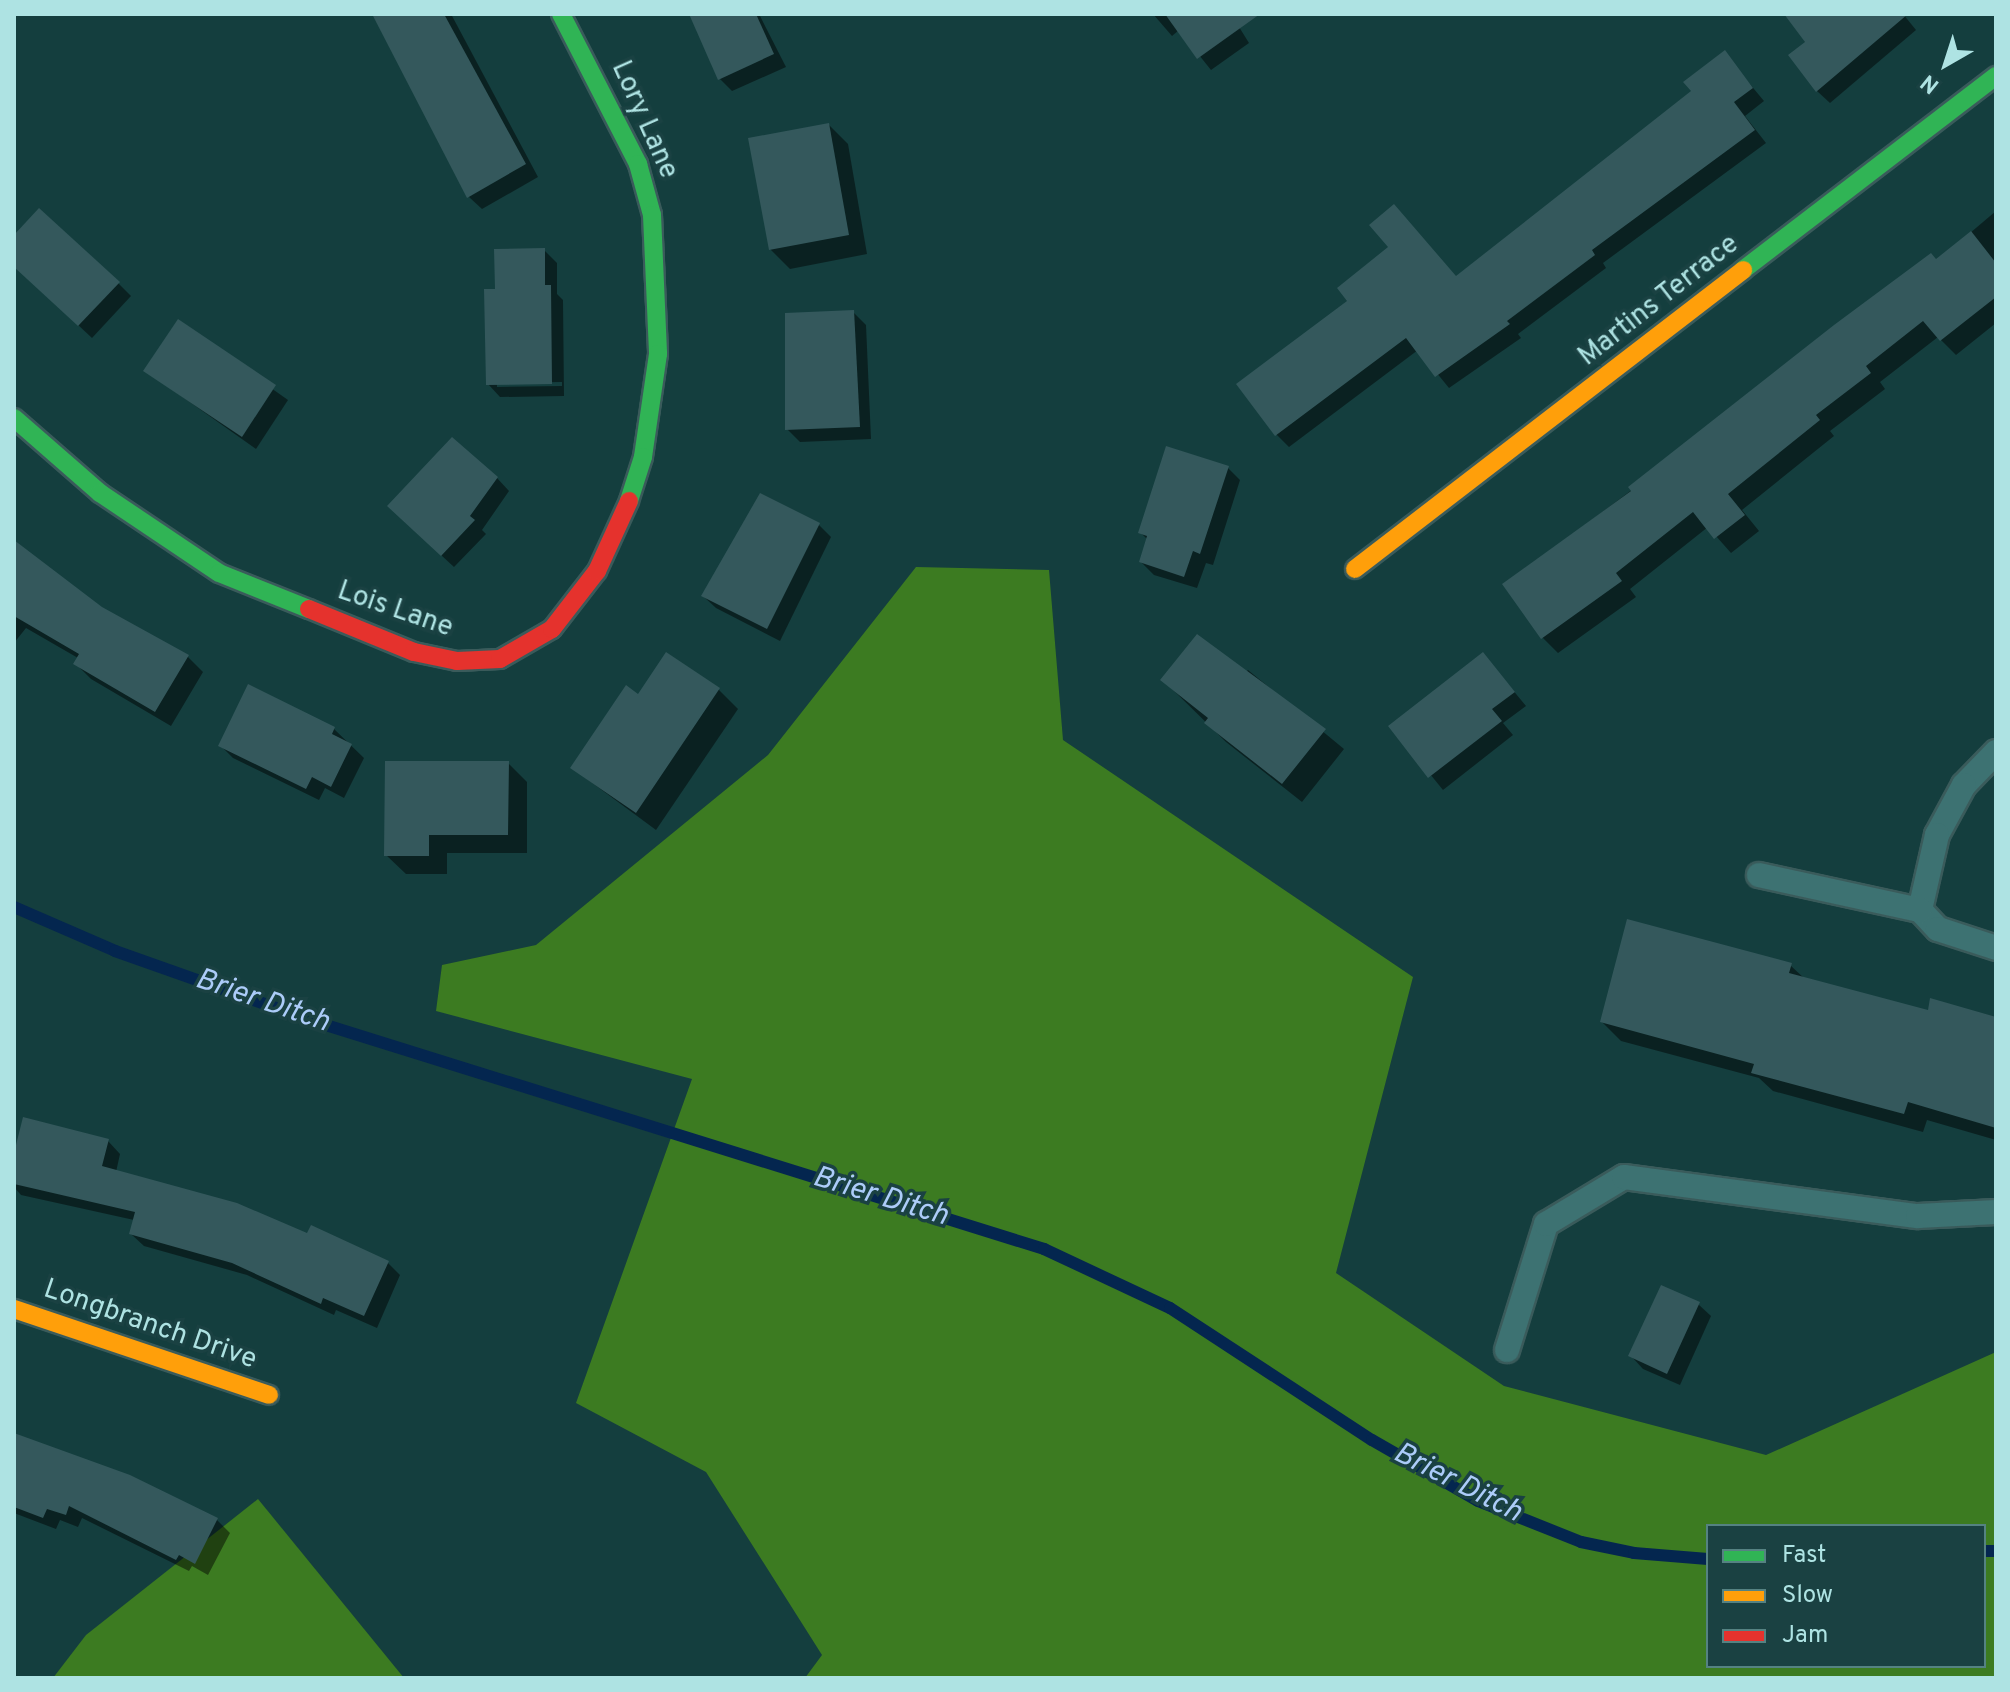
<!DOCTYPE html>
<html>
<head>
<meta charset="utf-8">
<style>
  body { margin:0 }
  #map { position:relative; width:2010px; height:1692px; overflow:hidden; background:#143e3e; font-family:Overpass,sans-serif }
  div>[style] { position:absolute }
  .forest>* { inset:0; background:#3c7b21 }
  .shadow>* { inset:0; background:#0007 }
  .stream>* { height:12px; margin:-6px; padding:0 6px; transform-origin:6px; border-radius:6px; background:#04264f }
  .building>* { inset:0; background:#34585c }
  .roads { filter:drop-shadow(2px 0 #3a5b5b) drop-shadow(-2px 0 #3a5b5b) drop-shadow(0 2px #3a5b5b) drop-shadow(0 -2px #3a5b5b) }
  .lane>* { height:24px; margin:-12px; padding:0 12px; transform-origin:12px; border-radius:12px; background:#3d7272 }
  .fast>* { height:18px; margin:-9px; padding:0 9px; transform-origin:9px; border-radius:9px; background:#30b455 }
  .slow>* { height:18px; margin:-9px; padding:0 9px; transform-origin:9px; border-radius:9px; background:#ff9f0a }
  .jam>* { height:18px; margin:-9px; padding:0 9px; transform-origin:9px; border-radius:9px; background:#e5322d }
  span { translate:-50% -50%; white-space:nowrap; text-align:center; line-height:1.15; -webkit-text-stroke:7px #1a4142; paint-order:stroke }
  .street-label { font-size:28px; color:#aee3e3 }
  .water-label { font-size:30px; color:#acccf9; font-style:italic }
  .frame { position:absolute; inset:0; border:16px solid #aee3e3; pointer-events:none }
  .legend { position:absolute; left:1706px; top:1524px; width:280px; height:144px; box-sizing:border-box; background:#1a4142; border:2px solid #558282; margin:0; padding:10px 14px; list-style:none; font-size:24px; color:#aee3e3 }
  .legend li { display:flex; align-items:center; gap:16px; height:40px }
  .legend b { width:40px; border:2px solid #558282 }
  .north { position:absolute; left:1906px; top:24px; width:80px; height:80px; -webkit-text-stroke:6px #1a4142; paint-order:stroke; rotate:219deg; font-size:22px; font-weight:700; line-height:32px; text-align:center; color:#aee3e3 }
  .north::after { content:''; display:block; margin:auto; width:28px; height:36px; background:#aee3e3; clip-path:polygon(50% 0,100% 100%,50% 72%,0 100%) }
</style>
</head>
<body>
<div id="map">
  <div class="forest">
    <div style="clip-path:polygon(evenodd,916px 567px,1049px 570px,1063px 740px,1413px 977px,1336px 1273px,1504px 1386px,1766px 1455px,1996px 1352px,1996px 1678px,805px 1678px,822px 1655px,706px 1472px,576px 1403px,692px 1079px,436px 1011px,442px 965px,536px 945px,768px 755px,916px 567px,1708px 1526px,1984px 1526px,1984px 1666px,1708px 1666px,1708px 1526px)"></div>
    <div style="clip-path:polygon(258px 1499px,404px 1678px,53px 1678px,86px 1635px)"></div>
  </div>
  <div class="shadow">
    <div style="clip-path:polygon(375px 14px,451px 14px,538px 177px,482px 209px,469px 197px)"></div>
    <div style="clip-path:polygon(691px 14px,759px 14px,786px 67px,732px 91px,720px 79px)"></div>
    <div style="clip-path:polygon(1153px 14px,1231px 14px,1249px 43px,1211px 70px,1179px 30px,1172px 36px)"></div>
    <div style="clip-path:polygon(1798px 14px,1903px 14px,1916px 30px,1830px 103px,1817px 91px)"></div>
    <div style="clip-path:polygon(1724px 53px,1764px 101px,1745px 116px,1766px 143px,1603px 263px,1606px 268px,1518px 334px,1521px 338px,1449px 388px,1418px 350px,1289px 447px,1276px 434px,1456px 277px,1693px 92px)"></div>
    <div style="clip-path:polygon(829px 125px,848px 144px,867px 254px,790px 269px,770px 249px)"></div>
    <div style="clip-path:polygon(1996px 211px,1996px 323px,1956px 355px,1938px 337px,1880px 382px,1885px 389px,1830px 431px,1834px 436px,1742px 510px,1759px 531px,1731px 553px,1708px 527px,1630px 589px,1636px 597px,1558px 653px,1543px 638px,1505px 585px,1937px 261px)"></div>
    <div style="clip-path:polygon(14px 238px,118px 283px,131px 296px,92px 338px,14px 265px)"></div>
    <div style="clip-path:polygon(evenodd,544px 250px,557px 263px,557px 294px,563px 300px,564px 396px,500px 397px,488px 384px,497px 291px,544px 250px,562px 382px,562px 386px,497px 387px,497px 383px,562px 382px)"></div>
    <div style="clip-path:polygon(853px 312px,866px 325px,871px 439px,800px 442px,787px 429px)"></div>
    <div style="clip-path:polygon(178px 322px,288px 400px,256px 449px,146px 371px)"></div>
    <div style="clip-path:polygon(1228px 468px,1240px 480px,1213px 565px,1206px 563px,1197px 588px,1154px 575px,1141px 562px,1148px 540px,1140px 532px)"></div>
    <div style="clip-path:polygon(497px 478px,509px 491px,482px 530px,486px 534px,454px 567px,402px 519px)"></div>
    <div style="clip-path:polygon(819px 525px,831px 537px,780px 641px,716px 608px,703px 596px)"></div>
    <div style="clip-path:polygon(14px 542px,101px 609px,188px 657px,203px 672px,171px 726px,91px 679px,75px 663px,78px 658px,26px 628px,14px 643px)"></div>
    <div style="clip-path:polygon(1483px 654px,1526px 706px,1503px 723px,1513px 735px,1443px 790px,1391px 726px)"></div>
    <div style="clip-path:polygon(1248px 670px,1344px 749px,1302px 802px,1226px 742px,1163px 680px,1244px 674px)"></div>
    <div style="clip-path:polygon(719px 690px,738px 709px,656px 830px,572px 768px,638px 697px)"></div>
    <div style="clip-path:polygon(334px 729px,364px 758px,344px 798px,325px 788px,319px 800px,233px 758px,220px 745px)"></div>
    <div style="clip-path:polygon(508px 763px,527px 782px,527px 853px,447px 853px,447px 874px,406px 874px,386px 855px)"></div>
    <div style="clip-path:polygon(1790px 965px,1805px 979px,1929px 1012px,1996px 1019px,1996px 1140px,1927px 1120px,1923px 1132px,1773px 1091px,1759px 1078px,1621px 1041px,1602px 1022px)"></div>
    <div style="clip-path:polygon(108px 1141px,120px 1154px,116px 1172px,387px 1262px,400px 1275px,377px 1328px,336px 1310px,334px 1315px,247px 1275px,144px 1246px,131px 1234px,134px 1220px,21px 1195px,14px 1187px,14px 1161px)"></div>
    <div style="clip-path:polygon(1698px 1304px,1711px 1316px,1680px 1385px,1643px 1369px,1631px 1356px)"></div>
    <div style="clip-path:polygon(14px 1435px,130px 1477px,217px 1520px,230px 1533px,208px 1575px,192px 1566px,189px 1571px,82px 1518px,78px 1527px,60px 1520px,56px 1529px,14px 1513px)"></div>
  </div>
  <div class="stream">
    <div style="left:14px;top:907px;width:110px;rotate:23.5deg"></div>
    <div style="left:115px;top:951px;width:210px;rotate:19.5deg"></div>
    <div style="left:313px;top:1021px;width:766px;rotate:17.32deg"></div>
    <div style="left:1044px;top:1249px;width:139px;rotate:25.1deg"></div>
    <div style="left:1170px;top:1308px;width:241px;rotate:33.2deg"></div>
    <div style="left:1372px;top:1440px;width:122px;rotate:29.9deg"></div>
    <div style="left:1478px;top:1501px;width:111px;rotate:21.7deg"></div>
    <div style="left:1581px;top:1542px;width:54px;rotate:11.7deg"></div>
    <div style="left:1634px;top:1553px;width:74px;rotate:4.6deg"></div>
    <div style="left:1984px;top:1551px;width:12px"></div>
  </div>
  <div class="building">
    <div style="clip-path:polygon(372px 14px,444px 14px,526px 164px,467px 198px)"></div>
    <div style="clip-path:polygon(689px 14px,756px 14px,774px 54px,718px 80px)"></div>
    <div style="clip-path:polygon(1165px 14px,1260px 14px,1197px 59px)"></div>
    <div style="clip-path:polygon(1784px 14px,1908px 14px,1816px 92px,1788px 55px,1805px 42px)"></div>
    <div style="clip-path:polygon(1725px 50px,1753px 88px,1734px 102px,1755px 130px,1592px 250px,1595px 255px,1507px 321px,1510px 324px,1435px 377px,1406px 338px,1275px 436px,1236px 384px,1347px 301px,1337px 288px,1388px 247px,1369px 225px,1394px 204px,1456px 276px,1691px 91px,1683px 82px)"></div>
    <div style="clip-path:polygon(829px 123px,849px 235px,769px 250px,748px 138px)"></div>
    <div style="clip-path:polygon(39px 208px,120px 282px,78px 326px,14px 267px,14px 235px)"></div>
    <div style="clip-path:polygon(1971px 231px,1996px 263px,1996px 297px,1940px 341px,1923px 321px,1866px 366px,1871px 373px,1816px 415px,1820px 420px,1728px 494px,1745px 515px,1714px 539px,1693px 512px,1616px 573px,1622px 581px,1541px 639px,1502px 584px,1631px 491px,1628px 487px,1834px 325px,1931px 253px,1936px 259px)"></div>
    <div style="clip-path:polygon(545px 248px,545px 285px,551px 285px,552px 384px,486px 385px,484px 289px,495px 289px,494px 249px)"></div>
    <div style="clip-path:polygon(854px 310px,860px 427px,785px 430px,785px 313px)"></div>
    <div style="clip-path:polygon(178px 319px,276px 385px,242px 437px,143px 371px)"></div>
    <div style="clip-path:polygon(452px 437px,498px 477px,470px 516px,475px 520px,441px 556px,387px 506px)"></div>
    <div style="clip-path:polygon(1166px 446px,1229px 466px,1200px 554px,1193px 551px,1184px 577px,1139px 562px,1147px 536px,1138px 533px)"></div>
    <div style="clip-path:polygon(760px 493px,820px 523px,767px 629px,701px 596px)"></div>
    <div style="clip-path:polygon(14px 540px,102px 607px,189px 655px,155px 712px,73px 664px,79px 654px,14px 616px)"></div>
    <div style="clip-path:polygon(1197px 634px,1326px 729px,1282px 784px,1204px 723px,1208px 718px,1160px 680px)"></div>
    <div style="clip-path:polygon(666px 652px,720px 688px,636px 813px,570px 768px,626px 685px,638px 694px)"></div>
    <div style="clip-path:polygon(1483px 652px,1515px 692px,1492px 709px,1502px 721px,1428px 778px,1388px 726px)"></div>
    <div style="clip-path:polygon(248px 684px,335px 727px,332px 734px,352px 744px,331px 787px,312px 777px,306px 789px,218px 746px)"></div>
    <div style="clip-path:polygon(385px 761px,509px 761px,508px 835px,429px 835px,429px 856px,384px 856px)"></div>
    <div style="clip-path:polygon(1627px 919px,1792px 963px,1789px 973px,1928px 1010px,1930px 998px,1996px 1017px,1996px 1128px,1908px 1102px,1904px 1114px,1751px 1073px,1754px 1064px,1600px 1022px)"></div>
    <div style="clip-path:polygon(23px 1117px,109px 1139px,102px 1166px,237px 1203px,307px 1233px,311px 1225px,389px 1261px,364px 1316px,323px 1298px,321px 1304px,232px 1263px,129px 1234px,135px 1212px,14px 1184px,14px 1153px)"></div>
    <div style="clip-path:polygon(1661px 1285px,1700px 1302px,1667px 1374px,1628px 1356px)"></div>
    <div style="clip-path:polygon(14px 1433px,130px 1475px,218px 1518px,195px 1564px,179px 1555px,176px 1560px,69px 1506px,66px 1515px,47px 1509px,43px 1518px,14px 1507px)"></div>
  </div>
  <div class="roads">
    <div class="lane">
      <div style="left:1996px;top:752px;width:46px;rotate:134.1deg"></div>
      <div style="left:1964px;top:785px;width:57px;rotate:118.4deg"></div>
      <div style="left:1937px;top:835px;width:77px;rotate:102.8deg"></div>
      <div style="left:1920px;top:910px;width:26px;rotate:47deg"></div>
      <div style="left:1938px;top:929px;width:61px;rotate:18.1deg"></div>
      <div style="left:1759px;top:875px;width:165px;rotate:12.3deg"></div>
      <div style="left:1507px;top:1350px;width:132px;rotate:-72.8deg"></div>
      <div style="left:1546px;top:1224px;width:91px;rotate:-31.1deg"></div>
      <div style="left:1624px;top:1177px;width:297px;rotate:7.6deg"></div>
      <div style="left:1918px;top:1216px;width:78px;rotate:-2.9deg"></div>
    </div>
    <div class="fast">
      <div style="left:561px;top:14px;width:169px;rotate:62.8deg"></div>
      <div style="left:638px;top:164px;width:53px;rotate:74.6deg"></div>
      <div style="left:652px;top:215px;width:139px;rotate:87.5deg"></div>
      <div style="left:658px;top:354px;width:104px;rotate:98.3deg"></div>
      <div style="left:643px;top:457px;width:46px;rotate:107.7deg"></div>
      <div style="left:1743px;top:270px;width:319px;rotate:-37.5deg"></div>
      <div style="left:14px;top:418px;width:114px;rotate:41.1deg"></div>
      <div style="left:100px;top:493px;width:143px;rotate:33.9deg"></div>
      <div style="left:219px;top:573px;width:97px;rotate:21.8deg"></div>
    </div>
    <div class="slow">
      <div style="left:1355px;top:569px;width:490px;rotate:-37.6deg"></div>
      <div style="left:14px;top:1309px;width:269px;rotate:18.6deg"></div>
    </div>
    <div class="jam">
      <div style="left:309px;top:609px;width:113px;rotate:22.3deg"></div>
      <div style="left:414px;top:652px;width:44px;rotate:11.8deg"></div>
      <div style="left:457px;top:661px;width:43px;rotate:-2.7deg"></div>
      <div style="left:500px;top:659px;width:60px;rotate:-30deg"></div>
      <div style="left:552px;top:629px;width:73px;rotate:-52.2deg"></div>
      <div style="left:597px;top:571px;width:77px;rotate:-65.4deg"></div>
    </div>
  </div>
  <div class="street-label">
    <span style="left:644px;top:120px;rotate:66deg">Lory Lane</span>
    <span style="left:1659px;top:301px;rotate:-38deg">Martins Terrace</span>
    <span style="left:395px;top:610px;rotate:19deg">Lois Lane</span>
    <span style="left:150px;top:1325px;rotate:19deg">Longbranch Drive</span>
  </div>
  <div class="water-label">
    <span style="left:262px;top:1002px;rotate:19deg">Brier Ditch</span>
    <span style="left:880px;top:1198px;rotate:17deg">Brier Ditch</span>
    <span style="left:1457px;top:1484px;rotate:27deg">Brier Ditch</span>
  </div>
  <div class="frame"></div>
  <ul class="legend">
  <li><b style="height:10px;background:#30b455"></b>Fast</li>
  <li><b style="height:10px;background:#ff9f0a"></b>Slow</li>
  <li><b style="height:10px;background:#e5322d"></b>Jam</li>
  </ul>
  <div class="north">N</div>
</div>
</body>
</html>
